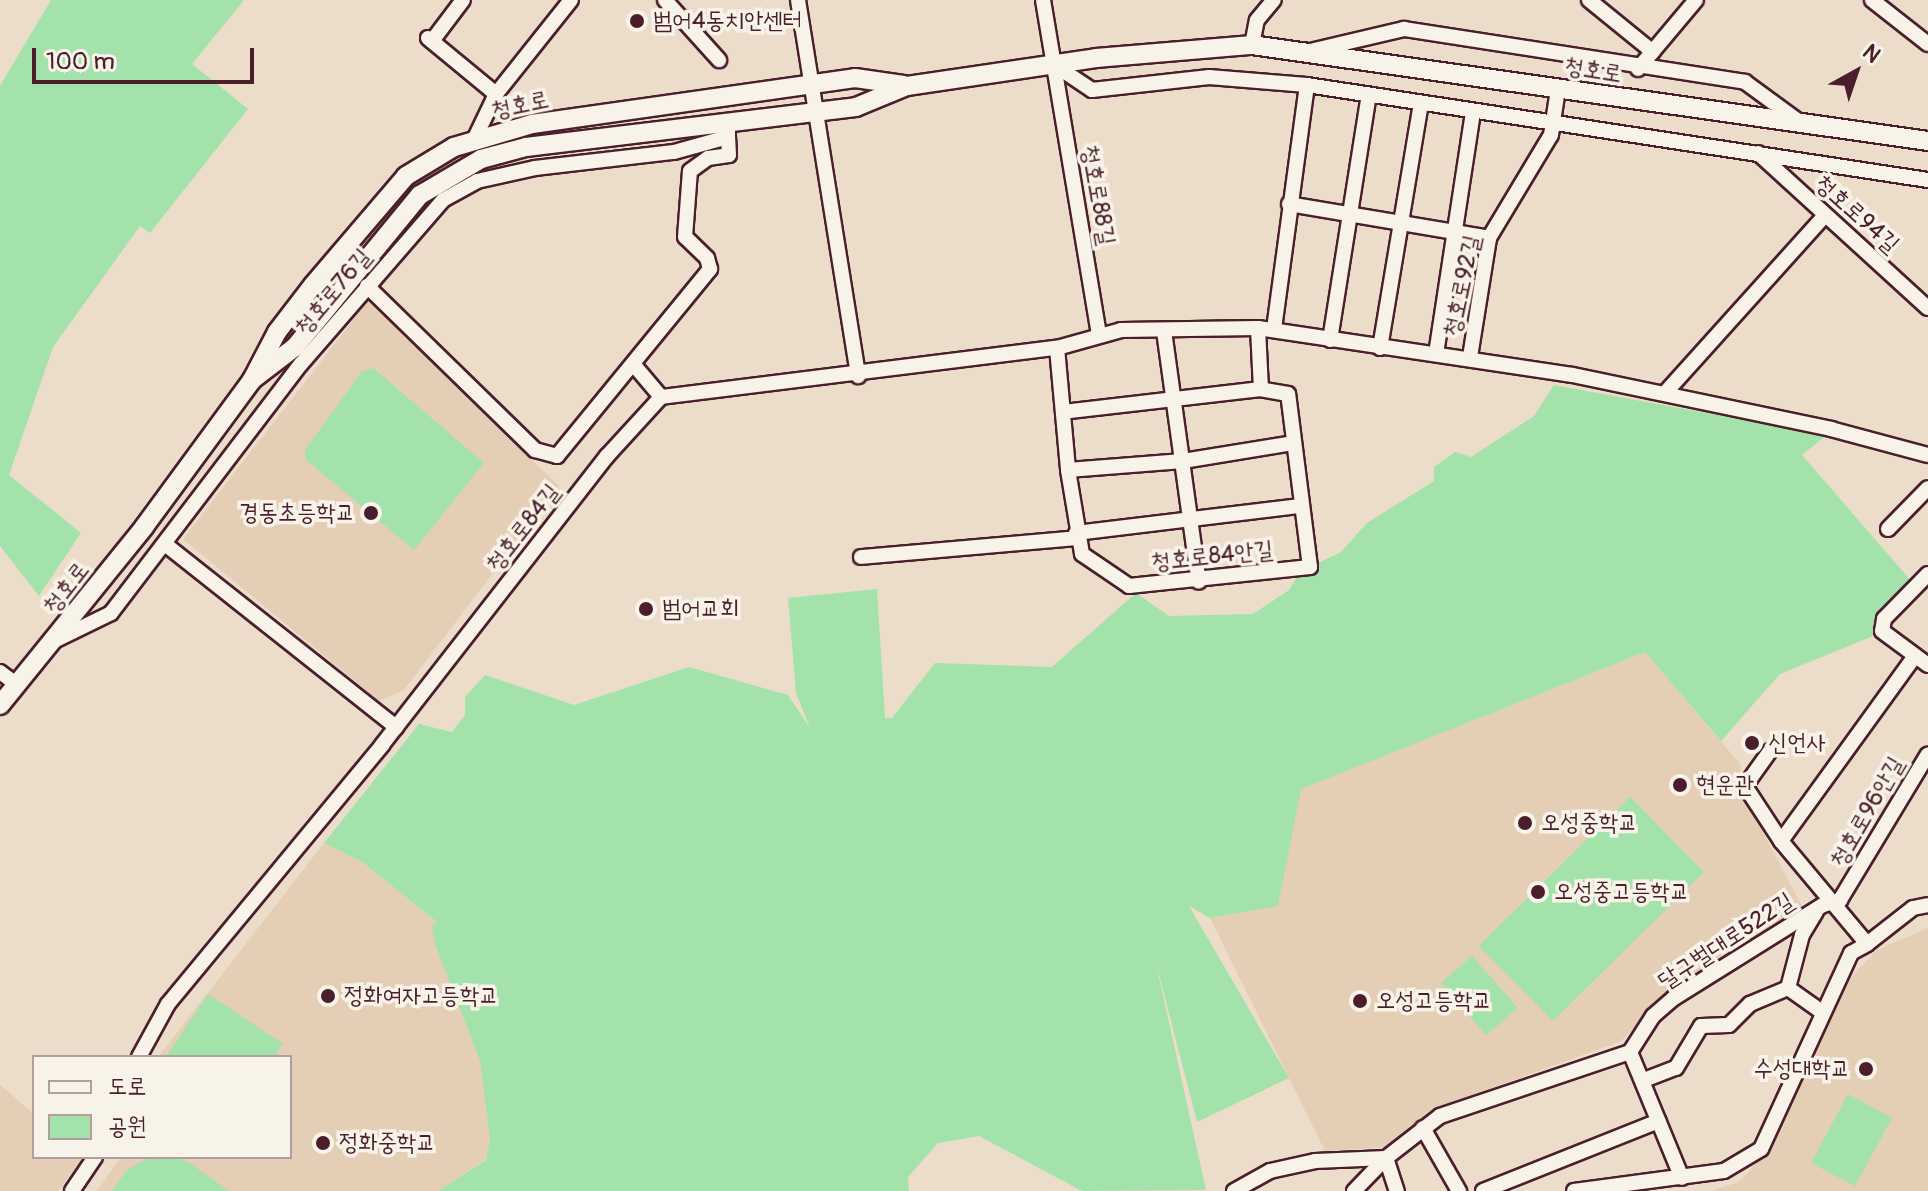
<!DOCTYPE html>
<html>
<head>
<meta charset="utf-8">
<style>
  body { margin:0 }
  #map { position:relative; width:1928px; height:1191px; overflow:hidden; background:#ecddca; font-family:Pangolin,"Poor Story",sans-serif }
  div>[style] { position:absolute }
  .built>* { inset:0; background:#e4ceb5 }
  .green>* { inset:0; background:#a3e2aa }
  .roads { filter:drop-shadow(2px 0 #4a1f2b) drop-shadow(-2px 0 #4a1f2b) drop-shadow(0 2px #4a1f2b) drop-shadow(0 -2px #4a1f2b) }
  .minor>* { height:14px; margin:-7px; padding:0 7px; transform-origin:7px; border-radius:7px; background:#f7f3e8 }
  .major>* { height:18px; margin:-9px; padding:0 9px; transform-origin:9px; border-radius:9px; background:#f7f3e8 }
  .dots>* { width:22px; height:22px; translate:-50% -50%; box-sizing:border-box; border:4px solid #f7f3e8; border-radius:50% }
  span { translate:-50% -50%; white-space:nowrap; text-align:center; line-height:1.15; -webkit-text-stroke:7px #f7f3e8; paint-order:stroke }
  .poi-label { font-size:24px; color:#4a1f2b }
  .left { translate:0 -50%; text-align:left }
  .right { translate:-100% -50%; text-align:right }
  .street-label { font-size:24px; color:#4a1f2b }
  .legend { position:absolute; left:32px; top:1055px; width:260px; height:104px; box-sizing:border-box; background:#f7f3e8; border:2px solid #b29e9c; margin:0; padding:10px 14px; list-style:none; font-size:24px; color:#4a1f2b }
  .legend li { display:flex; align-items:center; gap:16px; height:40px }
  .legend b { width:40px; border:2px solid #b29e9c }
  .north { position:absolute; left:1816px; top:32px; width:80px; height:80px; -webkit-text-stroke:6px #f7f3e8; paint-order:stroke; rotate:40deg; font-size:22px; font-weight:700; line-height:32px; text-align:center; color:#4a1f2b }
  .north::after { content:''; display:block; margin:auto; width:28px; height:36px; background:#4a1f2b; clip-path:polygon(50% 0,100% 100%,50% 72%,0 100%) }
  .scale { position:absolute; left:32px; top:48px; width:222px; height:36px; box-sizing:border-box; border:4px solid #4a1f2b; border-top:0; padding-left:10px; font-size:24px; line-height:28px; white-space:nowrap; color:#4a1f2b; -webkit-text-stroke:6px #f7f3e8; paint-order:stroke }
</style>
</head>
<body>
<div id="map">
  <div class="built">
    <div style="clip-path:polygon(368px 301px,559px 486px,404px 690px,379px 701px,183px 539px)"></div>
    <div style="clip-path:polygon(1645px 652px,1741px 765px,1739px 787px,1804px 910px,1669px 992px,1621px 1041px,1436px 1108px,1387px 1147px,1325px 1151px,1210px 918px,1278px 906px,1300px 789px)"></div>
    <div style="clip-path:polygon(324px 843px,362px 862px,437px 922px,436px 947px,480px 1061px,490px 1139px,486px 1159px,438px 1191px,97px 1191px,121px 1157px,290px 1157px,290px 1057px,158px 1057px)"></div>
    <div style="clip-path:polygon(1928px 928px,1928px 1191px,1710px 1191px,1739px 1182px,1768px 1151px,1841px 988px,1877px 950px)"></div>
    <div style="clip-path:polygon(0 1085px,34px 1114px,34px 1157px,83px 1157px,58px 1191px,0 1191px)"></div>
  </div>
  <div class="green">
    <div style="clip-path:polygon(51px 0,244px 0,192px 64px,248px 109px,150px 233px,140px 226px,53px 347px,9px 475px,81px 533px,39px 596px,0 546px,0 86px)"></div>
    <div style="clip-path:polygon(373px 368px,484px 463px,414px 550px,306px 460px,305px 450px,362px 371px)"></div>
    <div style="clip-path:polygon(1554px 385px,1827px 435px,1802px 455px,1912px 582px,1883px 613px,1873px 636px,1780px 674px,1721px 741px,1645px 652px,1301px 789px,1278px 906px,1210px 918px,1189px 906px,1289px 1078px,1197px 1122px,1155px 959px,1206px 1190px,1082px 1191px,979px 1136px,938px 1143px,908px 1177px,909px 1191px,438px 1191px,486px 1160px,490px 1139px,480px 1061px,436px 947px,432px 927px,437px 922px,362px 862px,324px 843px,419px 724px,452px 732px,465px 715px,465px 697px,485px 675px,574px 705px,689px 667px,788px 695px,810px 728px,796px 693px,788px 598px,877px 589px,885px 718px,892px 718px,935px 663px,1052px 667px,1136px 593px,1169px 616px,1253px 614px,1289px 590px,1300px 572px,1341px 552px,1367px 523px,1434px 481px,1434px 467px,1455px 452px,1471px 457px,1534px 416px)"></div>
    <div style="clip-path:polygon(1630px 797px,1704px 872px,1553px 1021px,1479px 946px)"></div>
    <div style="clip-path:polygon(1472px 956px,1518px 1008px,1486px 1035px,1441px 983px)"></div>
    <div style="clip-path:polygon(208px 994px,283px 1044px,274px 1057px,166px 1057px)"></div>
    <div style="clip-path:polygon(1848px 1094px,1892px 1118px,1855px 1186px,1811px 1163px)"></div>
    <div style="clip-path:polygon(149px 1157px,175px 1157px,191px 1164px,229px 1191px,112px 1191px,126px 1171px)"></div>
  </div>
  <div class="roads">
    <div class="minor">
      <div style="left:665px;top:0;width:81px;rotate:48deg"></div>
      <div style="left:798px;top:0;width:381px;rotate:80.9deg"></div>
      <div style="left:1043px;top:0;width:338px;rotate:80.5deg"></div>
      <div style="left:1589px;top:0;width:82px;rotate:39.1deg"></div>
      <div style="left:1872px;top:0;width:71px;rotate:38.2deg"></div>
      <div style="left:428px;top:38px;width:88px;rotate:39.5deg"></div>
      <div style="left:432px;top:41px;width:51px;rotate:-52.9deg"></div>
      <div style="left:1252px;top:45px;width:25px;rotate:-79deg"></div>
      <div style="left:1257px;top:20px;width:26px;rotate:-50deg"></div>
      <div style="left:1310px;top:51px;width:97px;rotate:-13.2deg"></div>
      <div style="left:1404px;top:29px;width:345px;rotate:8.8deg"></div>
      <div style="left:1745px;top:82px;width:69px;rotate:36.2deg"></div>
      <div style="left:1053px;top:64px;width:47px;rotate:33.7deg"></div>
      <div style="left:1092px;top:90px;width:118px;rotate:-6.3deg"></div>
      <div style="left:1209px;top:77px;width:98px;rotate:4.7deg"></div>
      <div style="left:1307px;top:85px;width:628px;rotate:8.7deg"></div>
      <div style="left:1638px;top:69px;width:90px;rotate:-50deg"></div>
      <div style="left:474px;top:140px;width:51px;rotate:-64.4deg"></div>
      <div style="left:496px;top:94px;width:120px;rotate:-51.4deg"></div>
      <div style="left:1758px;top:153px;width:230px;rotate:42.4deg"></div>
      <div style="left:1289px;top:204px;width:203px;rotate:9.6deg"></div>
      <div style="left:367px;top:286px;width:235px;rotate:44.3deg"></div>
      <div style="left:535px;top:450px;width:23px;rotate:15deg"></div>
      <div style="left:557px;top:456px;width:242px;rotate:-50.7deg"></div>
      <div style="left:710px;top:269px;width:11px;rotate:-105deg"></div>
      <div style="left:707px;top:258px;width:30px;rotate:-136deg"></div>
      <div style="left:685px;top:237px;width:66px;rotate:-85.7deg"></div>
      <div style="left:690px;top:171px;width:22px;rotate:-36deg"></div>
      <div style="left:708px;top:158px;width:21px;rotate:-8deg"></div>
      <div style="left:729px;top:155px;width:18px;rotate:-93deg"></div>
      <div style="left:1258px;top:328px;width:61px;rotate:87.2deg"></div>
      <div style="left:1274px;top:329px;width:246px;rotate:-82.3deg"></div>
      <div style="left:1164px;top:331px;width:253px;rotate:82.1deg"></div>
      <div style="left:1330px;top:340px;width:248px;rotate:-81deg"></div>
      <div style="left:1057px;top:348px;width:122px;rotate:84.8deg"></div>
      <div style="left:1068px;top:470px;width:85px;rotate:80.5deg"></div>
      <div style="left:1082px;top:554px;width:57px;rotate:34.2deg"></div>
      <div style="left:1129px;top:586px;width:182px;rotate:-6deg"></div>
      <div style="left:1310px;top:567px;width:174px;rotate:-97.2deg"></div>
      <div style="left:1288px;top:394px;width:27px;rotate:-170deg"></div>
      <div style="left:1261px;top:389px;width:199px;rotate:173.4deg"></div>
      <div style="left:1380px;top:348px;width:248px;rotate:-80.5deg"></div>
      <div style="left:1436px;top:354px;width:245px;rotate:-81.3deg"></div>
      <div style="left:1470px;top:357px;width:121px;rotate:-80.9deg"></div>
      <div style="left:1489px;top:238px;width:120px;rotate:-59deg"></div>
      <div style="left:1551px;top:135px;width:47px;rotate:-81.3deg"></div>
      <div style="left:634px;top:365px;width:42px;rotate:49.8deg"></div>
      <div style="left:1665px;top:393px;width:239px;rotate:-48deg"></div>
      <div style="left:1068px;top:470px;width:115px;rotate:-4.5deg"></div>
      <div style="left:1183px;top:461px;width:111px;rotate:-9.3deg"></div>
      <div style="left:1888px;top:529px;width:57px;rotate:-45.7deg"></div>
      <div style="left:1076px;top:533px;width:226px;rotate:-6.9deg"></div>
      <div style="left:165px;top:544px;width:295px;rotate:38.4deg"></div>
      <div style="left:861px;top:557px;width:218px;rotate:-5deg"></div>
      <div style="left:1928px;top:574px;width:63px;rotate:134.4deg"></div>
      <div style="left:1884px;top:619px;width:12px;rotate:99deg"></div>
      <div style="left:1882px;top:631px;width:57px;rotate:36.5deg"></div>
      <div style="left:56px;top:640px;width:61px;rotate:-26.1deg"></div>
      <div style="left:111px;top:613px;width:313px;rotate:-52.7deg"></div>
      <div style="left:301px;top:364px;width:217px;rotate:-49.1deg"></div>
      <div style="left:443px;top:200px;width:39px;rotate:-29deg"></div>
      <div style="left:477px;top:181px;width:59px;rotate:-12.6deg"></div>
      <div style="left:535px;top:168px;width:140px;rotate:-6.6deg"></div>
      <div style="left:674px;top:152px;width:56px;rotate:-15.5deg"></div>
      <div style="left:728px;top:137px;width:14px;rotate:-90deg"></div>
      <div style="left:0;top:672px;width:21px;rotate:37deg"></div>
      <div style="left:1770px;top:751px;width:43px;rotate:125.5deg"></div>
      <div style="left:1745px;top:786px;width:66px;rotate:56.8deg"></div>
      <div style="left:1781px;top:841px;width:134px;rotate:50.1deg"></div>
      <div style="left:1867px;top:944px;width:58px;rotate:-38deg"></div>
      <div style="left:1913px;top:908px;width:15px;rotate:-11deg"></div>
      <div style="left:1781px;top:841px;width:228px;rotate:-54.1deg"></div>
      <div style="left:1788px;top:988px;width:42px;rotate:35.2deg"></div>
      <div style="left:1630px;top:1052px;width:136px;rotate:67.6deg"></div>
      <div style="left:139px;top:1057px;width:60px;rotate:-61.3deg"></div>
      <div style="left:168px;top:1004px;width:336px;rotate:-50.4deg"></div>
      <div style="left:382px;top:745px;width:366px;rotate:-52.1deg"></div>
      <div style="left:607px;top:456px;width:80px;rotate:-47.5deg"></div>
      <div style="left:661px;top:397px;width:399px;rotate:-7.1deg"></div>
      <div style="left:1057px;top:348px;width:66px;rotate:-15.7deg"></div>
      <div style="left:1121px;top:330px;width:137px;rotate:-0.8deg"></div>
      <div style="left:1258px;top:328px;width:318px;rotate:8.5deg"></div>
      <div style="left:1573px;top:375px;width:264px;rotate:11.8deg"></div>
      <div style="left:1831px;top:429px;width:100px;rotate:15deg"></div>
      <div style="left:1644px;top:1080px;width:34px;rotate:-21deg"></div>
      <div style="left:1676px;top:1068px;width:49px;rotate:-59.2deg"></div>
      <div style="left:1701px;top:1026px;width:28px;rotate:-2deg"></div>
      <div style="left:1729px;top:1025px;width:30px;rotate:-45deg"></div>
      <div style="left:1750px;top:1004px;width:41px;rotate:-22.8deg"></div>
      <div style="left:1788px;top:988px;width:55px;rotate:-75.2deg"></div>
      <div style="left:1802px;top:935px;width:27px;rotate:-59deg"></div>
      <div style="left:1423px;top:1128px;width:73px;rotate:60.3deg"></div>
      <div style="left:72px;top:1191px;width:41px;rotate:-55.9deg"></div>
      <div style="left:1234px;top:1191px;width:41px;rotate:-29.1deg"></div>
      <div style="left:1270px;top:1171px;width:46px;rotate:-12.5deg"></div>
      <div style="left:1315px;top:1161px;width:71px;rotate:-2.4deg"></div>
      <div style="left:1386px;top:1158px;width:68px;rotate:-37.9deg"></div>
      <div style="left:1440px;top:1116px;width:200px;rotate:-18.6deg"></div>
      <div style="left:1630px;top:1052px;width:43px;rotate:-57.4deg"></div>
      <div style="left:1653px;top:1016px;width:28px;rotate:-41deg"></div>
      <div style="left:1674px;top:998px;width:176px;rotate:-32deg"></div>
      <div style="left:1823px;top:905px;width:18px;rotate:-16deg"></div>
      <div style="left:1840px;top:900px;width:170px;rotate:-58.9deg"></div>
      <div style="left:1354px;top:1191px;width:46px;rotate:-45.9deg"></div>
      <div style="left:1386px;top:1158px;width:35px;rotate:72deg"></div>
      <div style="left:1483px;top:1191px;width:189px;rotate:-21.7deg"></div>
      <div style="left:1574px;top:1191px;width:151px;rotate:-7.6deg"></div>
      <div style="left:1724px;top:1171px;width:43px;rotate:-30.7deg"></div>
      <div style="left:1761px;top:1149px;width:216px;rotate:-65.3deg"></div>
      <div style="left:1851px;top:953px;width:18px;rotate:-29deg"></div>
    </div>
    <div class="major">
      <div style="left:252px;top:380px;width:54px;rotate:-37.5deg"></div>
      <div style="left:295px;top:347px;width:197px;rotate:-50.6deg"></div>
      <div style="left:420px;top:195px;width:71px;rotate:-30.5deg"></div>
      <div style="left:481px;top:159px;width:47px;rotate:-14.9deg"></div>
      <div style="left:526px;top:147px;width:332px;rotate:-6.9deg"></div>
      <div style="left:856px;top:107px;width:55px;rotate:-22.4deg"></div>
      <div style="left:907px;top:86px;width:191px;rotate:-8.4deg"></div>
      <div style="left:1096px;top:58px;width:157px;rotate:-4.8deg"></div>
      <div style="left:1252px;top:45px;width:683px;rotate:8.08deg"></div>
      <div style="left:0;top:705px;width:229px;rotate:-51deg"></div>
      <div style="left:144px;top:527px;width:182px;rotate:-53.7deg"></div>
      <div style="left:252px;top:380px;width:54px;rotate:-62.5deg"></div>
      <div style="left:277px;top:332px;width:59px;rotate:-52.5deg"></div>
      <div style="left:313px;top:285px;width:143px;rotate:-49.5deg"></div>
      <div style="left:406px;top:176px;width:56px;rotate:-31.1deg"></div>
      <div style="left:454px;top:147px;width:81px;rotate:-16.4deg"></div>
      <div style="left:532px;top:124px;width:326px;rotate:-8.1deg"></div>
      <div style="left:855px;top:78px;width:49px;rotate:8.1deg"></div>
    </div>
  </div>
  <div class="dots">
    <div style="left:637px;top:21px;background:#4a1f2b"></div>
    <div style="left:371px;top:513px;background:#4a1f2b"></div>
    <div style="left:646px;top:609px;background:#4a1f2b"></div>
    <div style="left:1752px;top:743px;background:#4a1f2b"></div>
    <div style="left:1680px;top:785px;background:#4a1f2b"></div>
    <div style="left:1525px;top:823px;background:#4a1f2b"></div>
    <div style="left:1538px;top:892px;background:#4a1f2b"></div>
    <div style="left:328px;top:996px;background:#4a1f2b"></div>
    <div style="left:1360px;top:1001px;background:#4a1f2b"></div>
    <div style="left:1866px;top:1069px;background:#4a1f2b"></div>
    <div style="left:323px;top:1143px;background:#4a1f2b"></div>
  </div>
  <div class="poi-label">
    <span class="left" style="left:653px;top:21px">범어4동치안센터</span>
    <span class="right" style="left:355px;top:513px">경동초등학교</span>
    <span class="left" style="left:662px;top:609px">범어교회</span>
    <span class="left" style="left:1768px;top:743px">신언사</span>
    <span class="left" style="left:1696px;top:785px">현운관</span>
    <span class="left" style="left:1541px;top:823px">오성중학교</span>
    <span class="left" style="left:1554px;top:892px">오성중고등학교</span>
    <span class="left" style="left:344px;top:996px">정화여자고등학교</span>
    <span class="left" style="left:1376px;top:1001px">오성고등학교</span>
    <span class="right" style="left:1850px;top:1069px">수성대학교</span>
    <span class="left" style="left:339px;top:1143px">정화중학교</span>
  </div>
  <div class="street-label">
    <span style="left:1593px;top:70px;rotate:9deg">청호로</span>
    <span style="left:520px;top:105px;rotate:-12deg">청호로</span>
    <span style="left:1098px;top:195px;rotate:80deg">청호로88길</span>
    <span style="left:1857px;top:214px;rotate:42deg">청호로94길</span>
    <span style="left:1462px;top:286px;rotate:-78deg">청호로92길</span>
    <span style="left:333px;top:292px;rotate:-50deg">청호로76길</span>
    <span style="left:523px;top:528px;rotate:-52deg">청호로84길</span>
    <span style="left:1212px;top:556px;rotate:-6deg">청호로84안길</span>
    <span style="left:66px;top:588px;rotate:-52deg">청호로</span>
    <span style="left:1867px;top:812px;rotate:-60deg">청호로96안길</span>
    <span style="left:1726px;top:941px;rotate:-33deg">달구벌대로522길</span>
  </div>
  <ul class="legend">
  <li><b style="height:10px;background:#f7f3e8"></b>도로</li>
  <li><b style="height:22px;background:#a3e2aa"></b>공원</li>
  </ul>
  <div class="north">N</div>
  <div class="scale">100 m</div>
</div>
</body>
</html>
